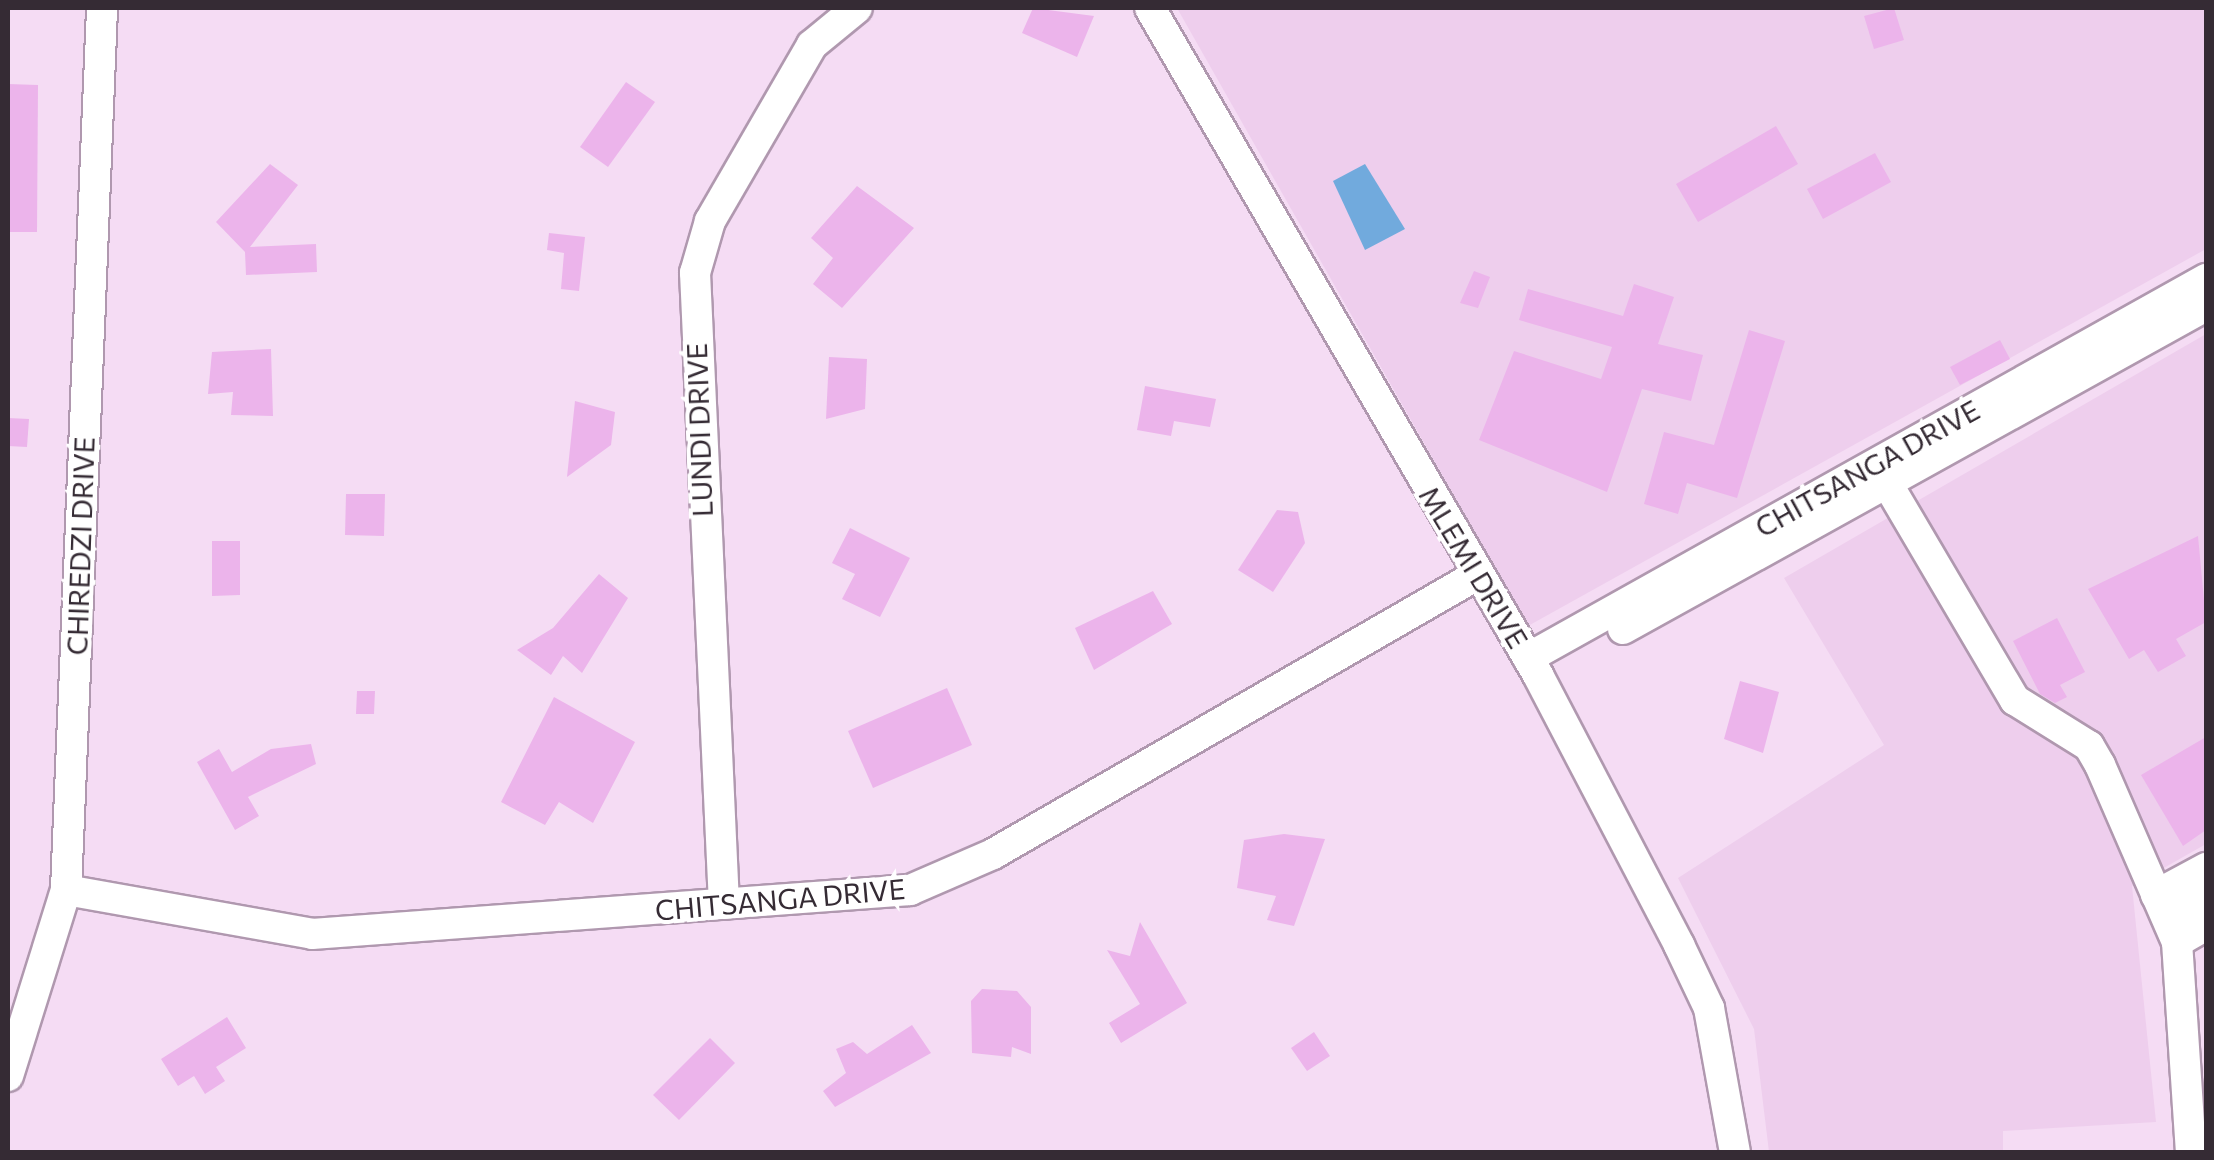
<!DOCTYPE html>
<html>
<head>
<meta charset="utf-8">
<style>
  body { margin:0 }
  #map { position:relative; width:2214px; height:1160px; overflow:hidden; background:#f5dcf4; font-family:Commissioner,sans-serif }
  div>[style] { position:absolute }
  .built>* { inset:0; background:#eeceed }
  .water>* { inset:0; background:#71aadd }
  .building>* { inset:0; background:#ecb4eb }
  .roads { filter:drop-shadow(2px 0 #b098af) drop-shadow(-2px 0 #b098af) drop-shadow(0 2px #b098af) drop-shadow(0 -2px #b098af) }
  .minor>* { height:30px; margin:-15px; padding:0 15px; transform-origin:15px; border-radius:15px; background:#fff }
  span { translate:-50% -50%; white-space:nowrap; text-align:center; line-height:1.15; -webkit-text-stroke:8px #fff; paint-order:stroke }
  .street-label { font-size:28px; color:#352b34 }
  .frame { position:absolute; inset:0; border:10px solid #352b34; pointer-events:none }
</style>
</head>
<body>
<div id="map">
  <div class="built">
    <div style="clip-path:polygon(1177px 8px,2206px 8px,2206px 249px,1528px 626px)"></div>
    <div style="clip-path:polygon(2206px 334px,2206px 844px,2132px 886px,2156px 1122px,2003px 1131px,2003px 1152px,1769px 1152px,1754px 1029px,1678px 878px,1884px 745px,1784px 578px)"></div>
  </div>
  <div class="water">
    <div style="clip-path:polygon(1365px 164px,1405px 229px,1365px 250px,1333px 181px)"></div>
  </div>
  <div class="building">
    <div style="clip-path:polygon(1033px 8px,1094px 16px,1077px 57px,1022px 33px)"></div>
    <div style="clip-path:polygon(1894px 8px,1904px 40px,1874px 49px,1864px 16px)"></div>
    <div style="clip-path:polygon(626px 82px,655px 102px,608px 167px,580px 147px)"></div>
    <div style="clip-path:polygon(8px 84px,38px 85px,37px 232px,8px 232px)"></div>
    <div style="clip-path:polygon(1776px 126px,1798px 164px,1698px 222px,1676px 184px)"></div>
    <div style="clip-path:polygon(1875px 153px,1891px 182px,1823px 219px,1807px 189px)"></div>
    <div style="clip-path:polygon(270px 164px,298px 185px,250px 247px,316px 244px,317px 272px,246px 275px,245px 252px,216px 222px)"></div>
    <div style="clip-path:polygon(857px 186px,914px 228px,842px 308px,813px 284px,833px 258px,811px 238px)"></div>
    <div style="clip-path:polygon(549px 233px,585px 237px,579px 291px,561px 289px,564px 253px,547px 250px)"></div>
    <div style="clip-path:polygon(1474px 271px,1490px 277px,1478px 308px,1460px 303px)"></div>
    <div style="clip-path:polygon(1634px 284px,1674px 297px,1658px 344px,1703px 355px,1691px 401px,1642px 389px,1607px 492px,1479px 440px,1514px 351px,1601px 379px,1612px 347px,1519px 320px,1528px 289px,1623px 316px)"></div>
    <div style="clip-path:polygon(1749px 330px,1785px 341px,1737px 498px,1687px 483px,1678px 514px,1644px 504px,1664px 432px,1714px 445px)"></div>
    <div style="clip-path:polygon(2000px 340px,2010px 359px,1960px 385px,1950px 367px)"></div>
    <div style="clip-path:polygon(271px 349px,273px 416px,231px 415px,233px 392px,208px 394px,212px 352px)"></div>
    <div style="clip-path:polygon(829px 357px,867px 359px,865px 409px,826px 419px)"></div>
    <div style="clip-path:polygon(1145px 386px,1216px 399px,1210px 427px,1174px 421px,1171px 436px,1137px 430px)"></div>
    <div style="clip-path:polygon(575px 401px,615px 412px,611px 445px,567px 477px)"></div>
    <div style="clip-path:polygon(8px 418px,29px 419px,27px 447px,8px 446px)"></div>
    <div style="clip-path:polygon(346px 494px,385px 494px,384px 536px,345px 535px)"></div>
    <div style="clip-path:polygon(1277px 510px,1298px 512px,1305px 543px,1273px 592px,1238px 570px)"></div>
    <div style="clip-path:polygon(850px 528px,910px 558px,880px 617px,842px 599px,855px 574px,832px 563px)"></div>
    <div style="clip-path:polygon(2198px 536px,2206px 622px,2176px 639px,2186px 656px,2158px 672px,2144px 650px,2129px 659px,2088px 589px)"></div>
    <div style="clip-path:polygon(212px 541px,240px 541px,240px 595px,212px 596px)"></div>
    <div style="clip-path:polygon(599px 574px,628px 598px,582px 673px,563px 656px,551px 675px,517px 650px,553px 628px)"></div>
    <div style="clip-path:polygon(1153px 591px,1172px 624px,1094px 670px,1075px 628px)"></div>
    <div style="clip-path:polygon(2057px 618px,2085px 672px,2060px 685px,2067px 697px,2055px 703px,2040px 694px,2013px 641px)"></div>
    <div style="clip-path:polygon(1740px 681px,1779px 692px,1763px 753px,1724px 739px)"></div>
    <div style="clip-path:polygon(947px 688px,972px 745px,873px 788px,848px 731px)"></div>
    <div style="clip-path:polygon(357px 691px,375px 691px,374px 714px,356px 714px)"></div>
    <div style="clip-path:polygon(554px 697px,635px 742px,593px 823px,559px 802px,545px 825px,501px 802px)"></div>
    <div style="clip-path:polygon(2206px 737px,2206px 830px,2183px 846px,2141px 775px)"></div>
    <div style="clip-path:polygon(311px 744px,316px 764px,248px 797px,259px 816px,235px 830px,197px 762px,219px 749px,232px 772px,271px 749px)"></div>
    <div style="clip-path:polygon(1284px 834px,1325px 839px,1294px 926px,1267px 920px,1276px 896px,1237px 888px,1244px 840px)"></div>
    <div style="clip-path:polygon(1140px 922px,1187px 1003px,1121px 1043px,1109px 1023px,1140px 1004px,1107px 950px,1130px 956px)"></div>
    <div style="clip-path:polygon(982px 989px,1017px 991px,1031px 1007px,1031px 1054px,1012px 1047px,1011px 1057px,972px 1053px,971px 1001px)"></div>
    <div style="clip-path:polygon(227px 1017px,246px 1048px,216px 1067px,225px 1081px,205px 1094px,194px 1076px,178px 1086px,161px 1059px)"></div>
    <div style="clip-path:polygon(912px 1025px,931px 1053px,835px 1107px,823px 1091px,846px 1073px,836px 1049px,853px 1042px,867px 1054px)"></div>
    <div style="clip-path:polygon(1314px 1032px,1330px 1056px,1307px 1071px,1291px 1048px)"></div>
    <div style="clip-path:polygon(710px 1038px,735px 1063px,679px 1120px,653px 1095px)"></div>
  </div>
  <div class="roads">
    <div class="minor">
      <div style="left:1150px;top:8px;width:772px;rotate:59.81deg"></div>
      <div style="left:1538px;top:675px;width:305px;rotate:62.4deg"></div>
      <div style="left:1679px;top:945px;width:70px;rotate:64.5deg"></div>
      <div style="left:1709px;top:1008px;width:146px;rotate:79.8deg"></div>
      <div style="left:1887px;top:483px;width:252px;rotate:59.5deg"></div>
      <div style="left:2015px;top:700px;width:87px;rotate:31.9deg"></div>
      <div style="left:2089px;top:746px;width:22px;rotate:60deg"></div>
      <div style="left:2100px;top:765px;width:193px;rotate:66.5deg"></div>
      <div style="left:2177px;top:942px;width:210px;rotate:86.2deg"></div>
      <div style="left:1623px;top:629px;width:666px;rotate:-28.99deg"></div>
      <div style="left:1528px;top:658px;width:777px;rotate:-29.21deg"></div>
      <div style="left:66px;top:890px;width:250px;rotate:10.1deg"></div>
      <div style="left:312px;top:934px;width:600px;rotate:-4.21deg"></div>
      <div style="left:910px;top:890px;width:90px;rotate:-23.4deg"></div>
      <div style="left:993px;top:854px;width:559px;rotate:-29.96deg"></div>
      <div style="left:2156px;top:895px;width:57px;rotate:-28.4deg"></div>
      <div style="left:724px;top:904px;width:632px;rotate:-92.63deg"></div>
      <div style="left:695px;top:273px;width:54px;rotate:-73.9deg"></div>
      <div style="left:710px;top:221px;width:203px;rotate:-59.9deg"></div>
      <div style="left:812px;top:45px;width:58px;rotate:-39.4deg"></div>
      <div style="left:2165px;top:913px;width:44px;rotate:-21.3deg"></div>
      <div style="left:2177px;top:942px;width:34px;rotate:-30deg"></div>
      <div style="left:8px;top:1076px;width:195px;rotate:-72.7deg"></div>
      <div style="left:66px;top:890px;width:883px;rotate:-87.66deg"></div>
    </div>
  </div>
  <div class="street-label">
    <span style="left:699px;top:430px;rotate:-92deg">LUNDI DRIVE</span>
    <span style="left:1867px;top:468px;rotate:-29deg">CHITSANGA DRIVE</span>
    <span style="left:80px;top:546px;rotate:-88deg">CHIREDZI DRIVE</span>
    <span style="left:1474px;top:567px;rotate:59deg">MLEMI DRIVE</span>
    <span style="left:780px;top:899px;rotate:-5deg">CHITSANGA DRIVE</span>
  </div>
  <div class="frame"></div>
</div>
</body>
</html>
